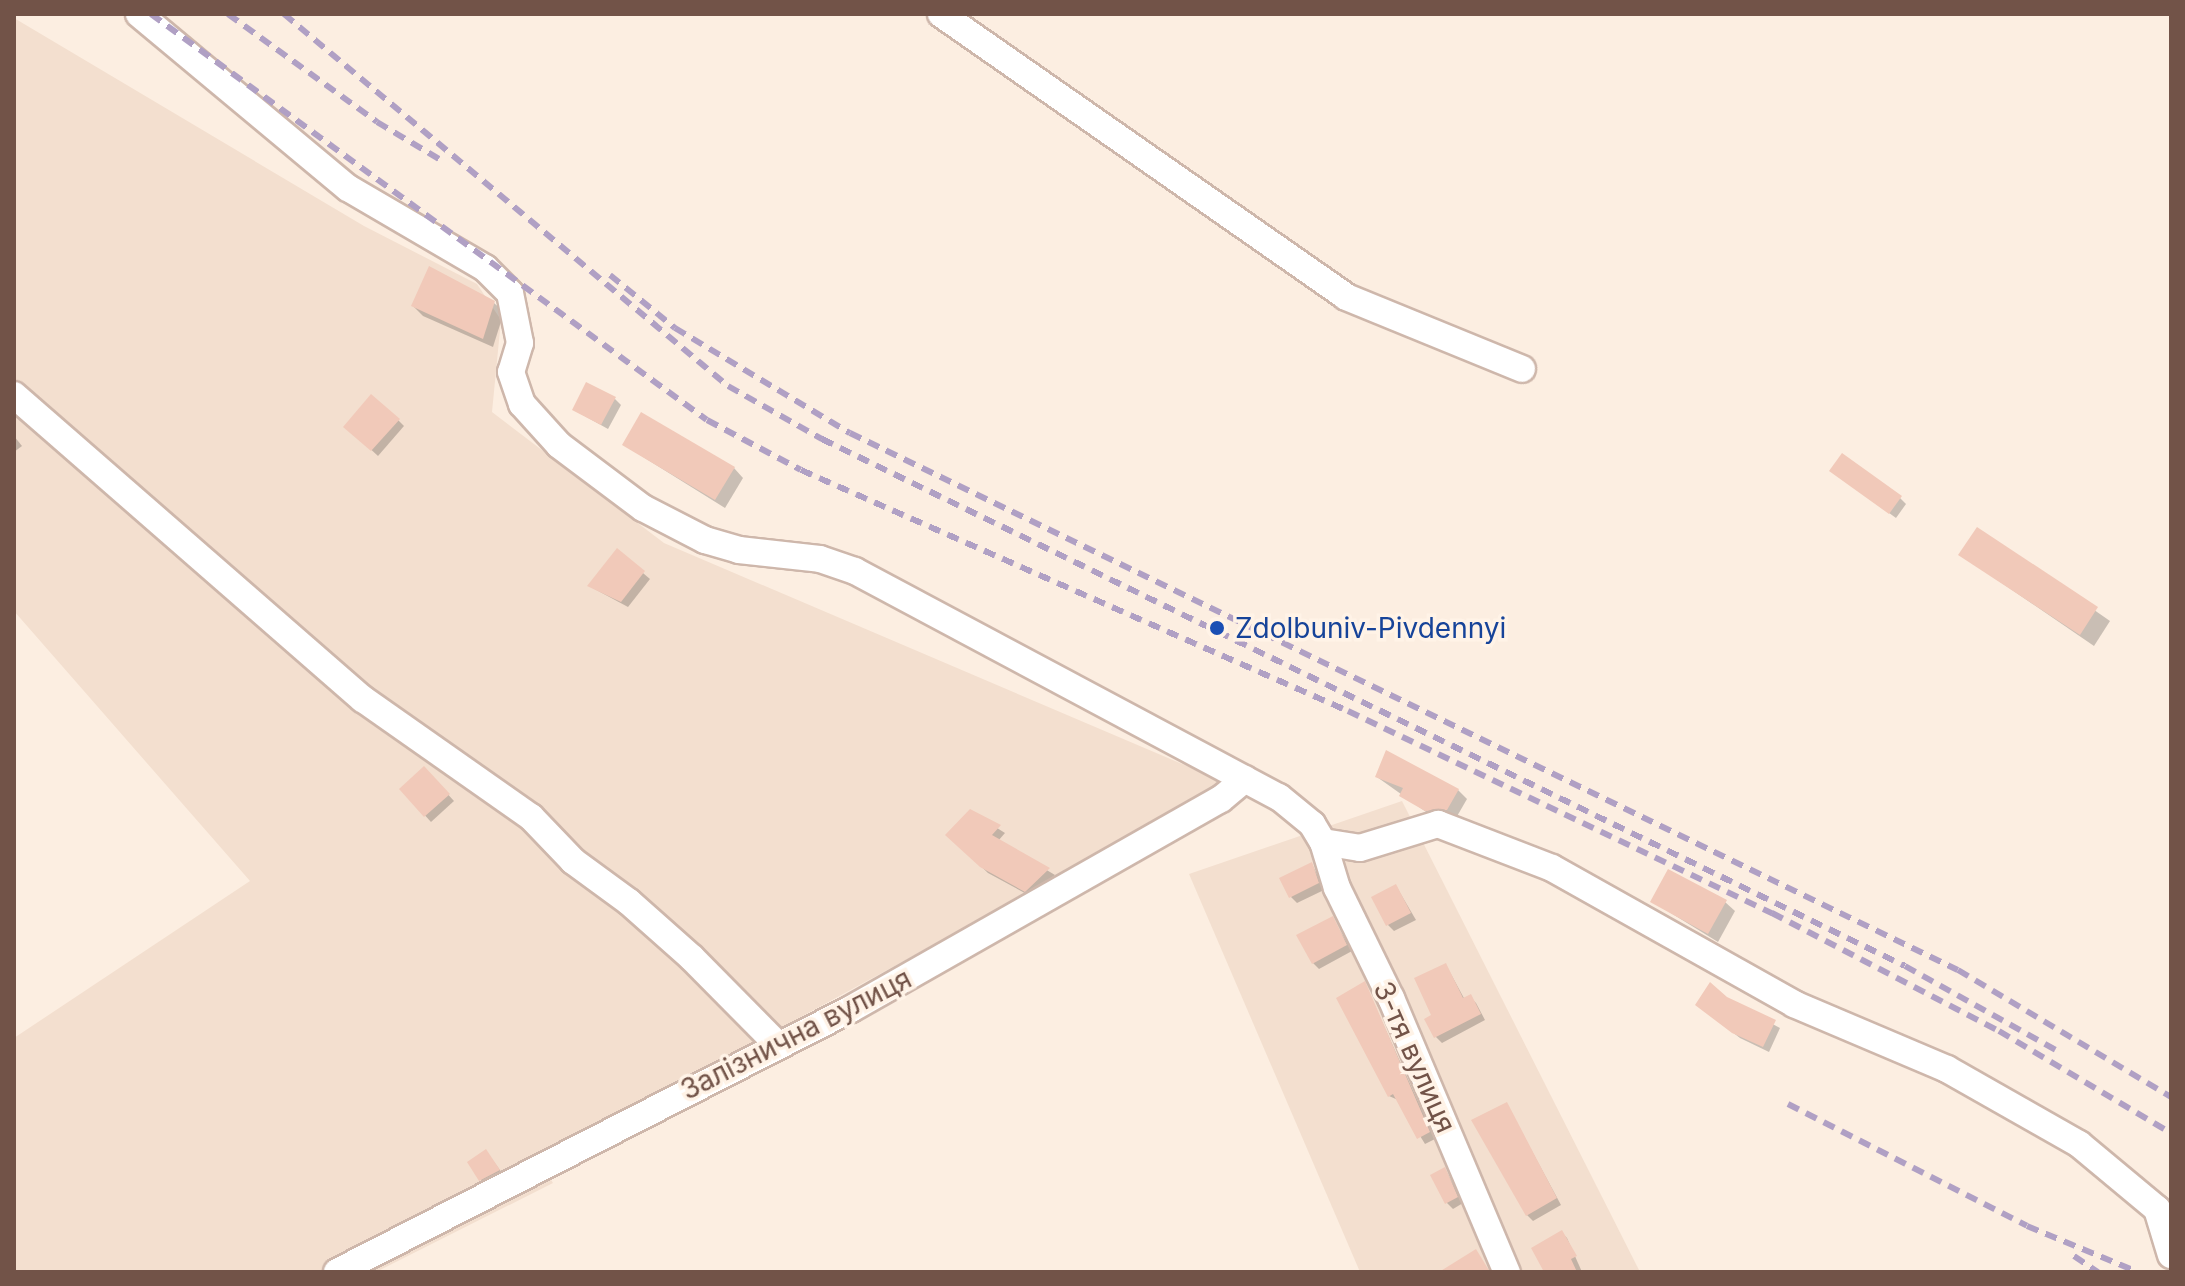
<!DOCTYPE html>
<html>
<head>
<meta charset="utf-8">
<style>
  body { margin:0 }
  #map { position:relative; width:2185px; height:1286px; overflow:hidden; background:#fceee1; font-family:Inter,sans-serif }
  div>[style] { position:absolute }
  .residential>* { inset:0; background:#f3dfcf }
  .shadow>* { inset:0; background:#0003 }
  .building>* { inset:0; background:#f1c9b9 }
  .roads { filter:drop-shadow(2px 0 #ceb7ab) drop-shadow(-2px 0 #ceb7ab) drop-shadow(0 2px #ceb7ab) drop-shadow(0 -2px #ceb7ab) }
  .minor>* { height:26px; margin:-13px; padding:0 13px; transform-origin:13px; border-radius:13px; background:#fff }
  .rail>* { height:6px; margin-top:-3px; transform-origin:0; background:repeating-linear-gradient(90deg,#b0a0c4 0 12px,transparent 0 20px) }
  .dots>* { width:22px; height:22px; translate:-50% -50%; box-sizing:border-box; border:4px solid #fff3e7; border-radius:50% }
  span { translate:-50% -50%; white-space:nowrap; text-align:center; line-height:1.15; -webkit-text-stroke:7px #fff3e7; paint-order:stroke }
  .transit-label { font-size:28px; color:#164399 }
  .left { translate:0 -50%; text-align:left }
  .street-label { font-size:28px; color:#725348 }
  .frame { position:absolute; inset:0; border:16px solid #725348; pointer-events:none }
</style>
</head>
<body>
<div id="map">
  <div class="residential">
    <div style="clip-path:polygon(14px 18px,364px 226px,477px 284px,501px 320px,492px 412px,664px 543px,1229px 784px,538px 1160px,553px 1183px,376px 1272px,14px 1272px,14px 1038px,250px 881px,14px 611px)"></div>
    <div style="clip-path:polygon(1402px 801px,1640px 1272px,1360px 1272px,1189px 874px)"></div>
  </div>
  <div class="shadow">
    <div style="clip-path:polygon(494px 303px,504px 312px,493px 347px,423px 316px,413px 306px)"></div>
    <div style="clip-path:polygon(615px 399px,621px 405px,608px 429px,574px 410px)"></div>
    <div style="clip-path:polygon(398px 420px,404px 426px,378px 456px,352px 432px)"></div>
    <div style="clip-path:polygon(14px 436px,22px 446px,14px 452px)"></div>
    <div style="clip-path:polygon(624px 445px,734px 468px,743px 478px,725px 508px)"></div>
    <div style="clip-path:polygon(1838px 476px,1900px 498px,1906px 504px,1896px 518px)"></div>
    <div style="clip-path:polygon(1978px 529px,2110px 621px,2094px 646px,1961px 555px)"></div>
    <div style="clip-path:polygon(617px 551px,650px 579px,628px 607px,589px 586px)"></div>
    <div style="clip-path:polygon(424px 768px,454px 801px,431px 822px,401px 789px)"></div>
    <div style="clip-path:polygon(1377px 777px,1458px 790px,1467px 799px,1456px 818px,1436px 819px)"></div>
    <div style="clip-path:polygon(970px 811px,1005px 833px,998px 841px,1055px 875px,1032px 897px,988px 873px,948px 835px)"></div>
    <div style="clip-path:polygon(1312px 864px,1324px 890px,1297px 903px,1291px 897px)"></div>
    <div style="clip-path:polygon(1396px 886px,1416px 920px,1394px 931px,1388px 925px)"></div>
    <div style="clip-path:polygon(1653px 902px,1725px 902px,1735px 911px,1718px 942px)"></div>
    <div style="clip-path:polygon(1332px 918px,1352px 951px,1319px 969px,1313px 963px)"></div>
    <div style="clip-path:polygon(1446px 965px,1465px 1000px,1470px 997px,1476px 1003px,1485px 1020px,1442px 1043px,1436px 1037px,1434px 1016px)"></div>
    <div style="clip-path:polygon(1365px 984px,1435px 1139px,1425px 1144px,1398px 1100px,1389px 1096px)"></div>
    <div style="clip-path:polygon(1726px 999px,1780px 1028px,1769px 1052px,1740px 1038px,1704px 1010px)"></div>
    <div style="clip-path:polygon(1507px 1105px,1561px 1205px,1533px 1221px,1527px 1215px)"></div>
    <div style="clip-path:polygon(486px 1151px,505px 1177px,487px 1186px,481px 1180px)"></div>
    <div style="clip-path:polygon(1445px 1169px,1463px 1203px,1453px 1209px,1447px 1203px)"></div>
    <div style="clip-path:polygon(1561px 1232px,1567px 1238px,1582px 1272px,1545px 1272px)"></div>
  </div>
  <div class="building">
    <div style="clip-path:polygon(429px 266px,495px 301px,483px 339px,411px 306px)"></div>
    <div style="clip-path:polygon(586px 382px,616px 397px,601px 425px,572px 410px)"></div>
    <div style="clip-path:polygon(371px 394px,400px 419px,371px 451px,343px 427px)"></div>
    <div style="clip-path:polygon(641px 412px,735px 467px,715px 500px,622px 445px)"></div>
    <div style="clip-path:polygon(1842px 453px,1902px 496px,1889px 514px,1829px 471px)"></div>
    <div style="clip-path:polygon(1977px 527px,2098px 607px,2080px 635px,1958px 555px)"></div>
    <div style="clip-path:polygon(617px 548px,645px 571px,621px 602px,587px 586px)"></div>
    <div style="clip-path:polygon(1386px 750px,1459px 789px,1447px 810px,1425px 811px,1399px 796px,1403px 788px,1375px 777px)"></div>
    <div style="clip-path:polygon(424px 766px,450px 794px,424px 817px,399px 789px)"></div>
    <div style="clip-path:polygon(970px 809px,1001px 825px,992px 835px,1050px 868px,1025px 892px,980px 867px,945px 835px)"></div>
    <div style="clip-path:polygon(1312px 862px,1319px 883px,1289px 898px,1279px 878px)"></div>
    <div style="clip-path:polygon(1668px 869px,1727px 900px,1708px 934px,1650px 902px)"></div>
    <div style="clip-path:polygon(1396px 884px,1411px 913px,1386px 926px,1371px 897px)"></div>
    <div style="clip-path:polygon(1333px 916px,1347px 945px,1312px 964px,1296px 935px)"></div>
    <div style="clip-path:polygon(1446px 963px,1463px 998px,1471px 994px,1481px 1014px,1434px 1038px,1424px 1019px,1431px 1015px,1414px 978px)"></div>
    <div style="clip-path:polygon(1365px 981px,1430px 1132px,1417px 1139px,1393px 1094px,1388px 1097px,1336px 998px)"></div>
    <div style="clip-path:polygon(1710px 982px,1727px 997px,1776px 1020px,1763px 1047px,1732px 1033px,1695px 1005px)"></div>
    <div style="clip-path:polygon(1507px 1102px,1557px 1198px,1526px 1216px,1471px 1120px)"></div>
    <div style="clip-path:polygon(486px 1149px,500px 1170px,479px 1181px,467px 1162px)"></div>
    <div style="clip-path:polygon(1445px 1167px,1458px 1197px,1445px 1204px,1430px 1175px)"></div>
    <div style="clip-path:polygon(1562px 1230px,1577px 1256px,1571px 1259px,1577px 1272px,1544px 1272px,1531px 1248px)"></div>
    <div style="clip-path:polygon(1476px 1249px,1490px 1272px,1439px 1272px)"></div>
  </div>
  <div class="roads">
    <div class="minor">
      <div style="left:139px;top:14px;width:272px;rotate:39.8deg"></div>
      <div style="left:348px;top:188px;width:159px;rotate:30.3deg"></div>
      <div style="left:485px;top:268px;width:35px;rotate:45deg"></div>
      <div style="left:510px;top:293px;width:51px;rotate:78.7deg"></div>
      <div style="left:520px;top:343px;width:30px;rotate:107deg"></div>
      <div style="left:511px;top:372px;width:34px;rotate:71deg"></div>
      <div style="left:522px;top:404px;width:55px;rotate:47.9deg"></div>
      <div style="left:559px;top:445px;width:105px;rotate:36.9deg"></div>
      <div style="left:643px;top:508px;width:70px;rotate:27.3deg"></div>
      <div style="left:705px;top:540px;width:35px;rotate:16deg"></div>
      <div style="left:739px;top:550px;width:81px;rotate:6.3deg"></div>
      <div style="left:820px;top:559px;width:37px;rotate:19deg"></div>
      <div style="left:855px;top:571px;width:480px;rotate:28.1deg"></div>
      <div style="left:1279px;top:797px;width:43px;rotate:39.3deg"></div>
      <div style="left:1312px;top:824px;width:21px;rotate:59deg"></div>
      <div style="left:1323px;top:842px;width:37px;rotate:9deg"></div>
      <div style="left:1360px;top:848px;width:82px;rotate:-17.1deg"></div>
      <div style="left:1438px;top:824px;width:122px;rotate:21.1deg"></div>
      <div style="left:1552px;top:868px;width:278px;rotate:29.3deg"></div>
      <div style="left:1794px;top:1004px;width:166px;rotate:23deg"></div>
      <div style="left:1947px;top:1069px;width:152px;rotate:29.6deg"></div>
      <div style="left:2079px;top:1144px;width:102px;rotate:39.8deg"></div>
      <div style="left:2157px;top:1209px;width:48px;rotate:73.1deg"></div>
      <div style="left:941px;top:14px;width:494px;rotate:34.9deg"></div>
      <div style="left:1346px;top:297px;width:190px;rotate:22.2deg"></div>
      <div style="left:14px;top:395px;width:463px;rotate:41.1deg"></div>
      <div style="left:363px;top:699px;width:205px;rotate:35.1deg"></div>
      <div style="left:531px;top:817px;width:61px;rotate:46.3deg"></div>
      <div style="left:573px;top:861px;width:69px;rotate:36.2deg"></div>
      <div style="left:629px;top:902px;width:84px;rotate:41.6deg"></div>
      <div style="left:692px;top:958px;width:120px;rotate:45.3deg"></div>
      <div style="left:1323px;top:842px;width:48px;rotate:73.1deg"></div>
      <div style="left:1337px;top:888px;width:123px;rotate:63.9deg"></div>
      <div style="left:1391px;top:998px;width:298px;rotate:67.1deg"></div>
      <div style="left:337px;top:1272px;width:577px;rotate:-27.1deg"></div>
      <div style="left:851px;top:1009px;width:425px;rotate:-29.6deg"></div>
      <div style="left:1221px;top:799px;width:31px;rotate:-40deg"></div>
    </div>
  </div>
  <div class="rail">
    <div style="left:151px;top:14px;width:688px;rotate:36.14deg"></div>
    <div style="left:707px;top:420px;width:106px;rotate:28deg"></div>
    <div style="left:801px;top:470px;width:598px;rotate:23.78deg"></div>
    <div style="left:1348px;top:711px;width:470px;rotate:25.5deg"></div>
    <div style="left:1772px;top:913px;width:256px;rotate:27.5deg"></div>
    <div style="left:1999px;top:1031px;width:200px;rotate:30.7deg"></div>
    <div style="left:228px;top:14px;width:184px;rotate:35.9deg"></div>
    <div style="left:377px;top:122px;width:72px;rotate:30.8deg"></div>
    <div style="left:284px;top:14px;width:579px;rotate:39.96deg"></div>
    <div style="left:728px;top:386px;width:108px;rotate:29.4deg"></div>
    <div style="left:822px;top:439px;width:1204px;rotate:25.95deg"></div>
    <div style="left:1905px;top:966px;width:179px;rotate:29.1deg"></div>
    <div style="left:610px;top:275px;width:84px;rotate:39.2deg"></div>
    <div style="left:675px;top:328px;width:204px;rotate:31deg"></div>
    <div style="left:850px;top:433px;width:1231px;rotate:25.86deg"></div>
    <div style="left:1958px;top:970px;width:248px;rotate:30.8deg"></div>
    <div style="left:1788px;top:1104px;width:268px;rotate:27deg"></div>
    <div style="left:2027px;top:1226px;width:120px;rotate:22.5deg"></div>
    <div style="left:2074px;top:1256px;width:29px;rotate:34deg"></div>
  </div>
  <div class="dots">
    <div style="left:1217px;top:628px;background:#1a4fb4"></div>
  </div>
  <div class="transit-label">
    <span class="left" style="left:1235px;top:628px">Zdolbuniv-Pivdennyi</span>
  </div>
  <div class="street-label">
    <span style="left:796px;top:1034px;rotate:-27deg">Залізнична вулиця</span>
    <span style="left:1415px;top:1057px;rotate:66deg">3-тя вулиця</span>
  </div>
  <div class="frame"></div>
</div>
</body>
</html>
